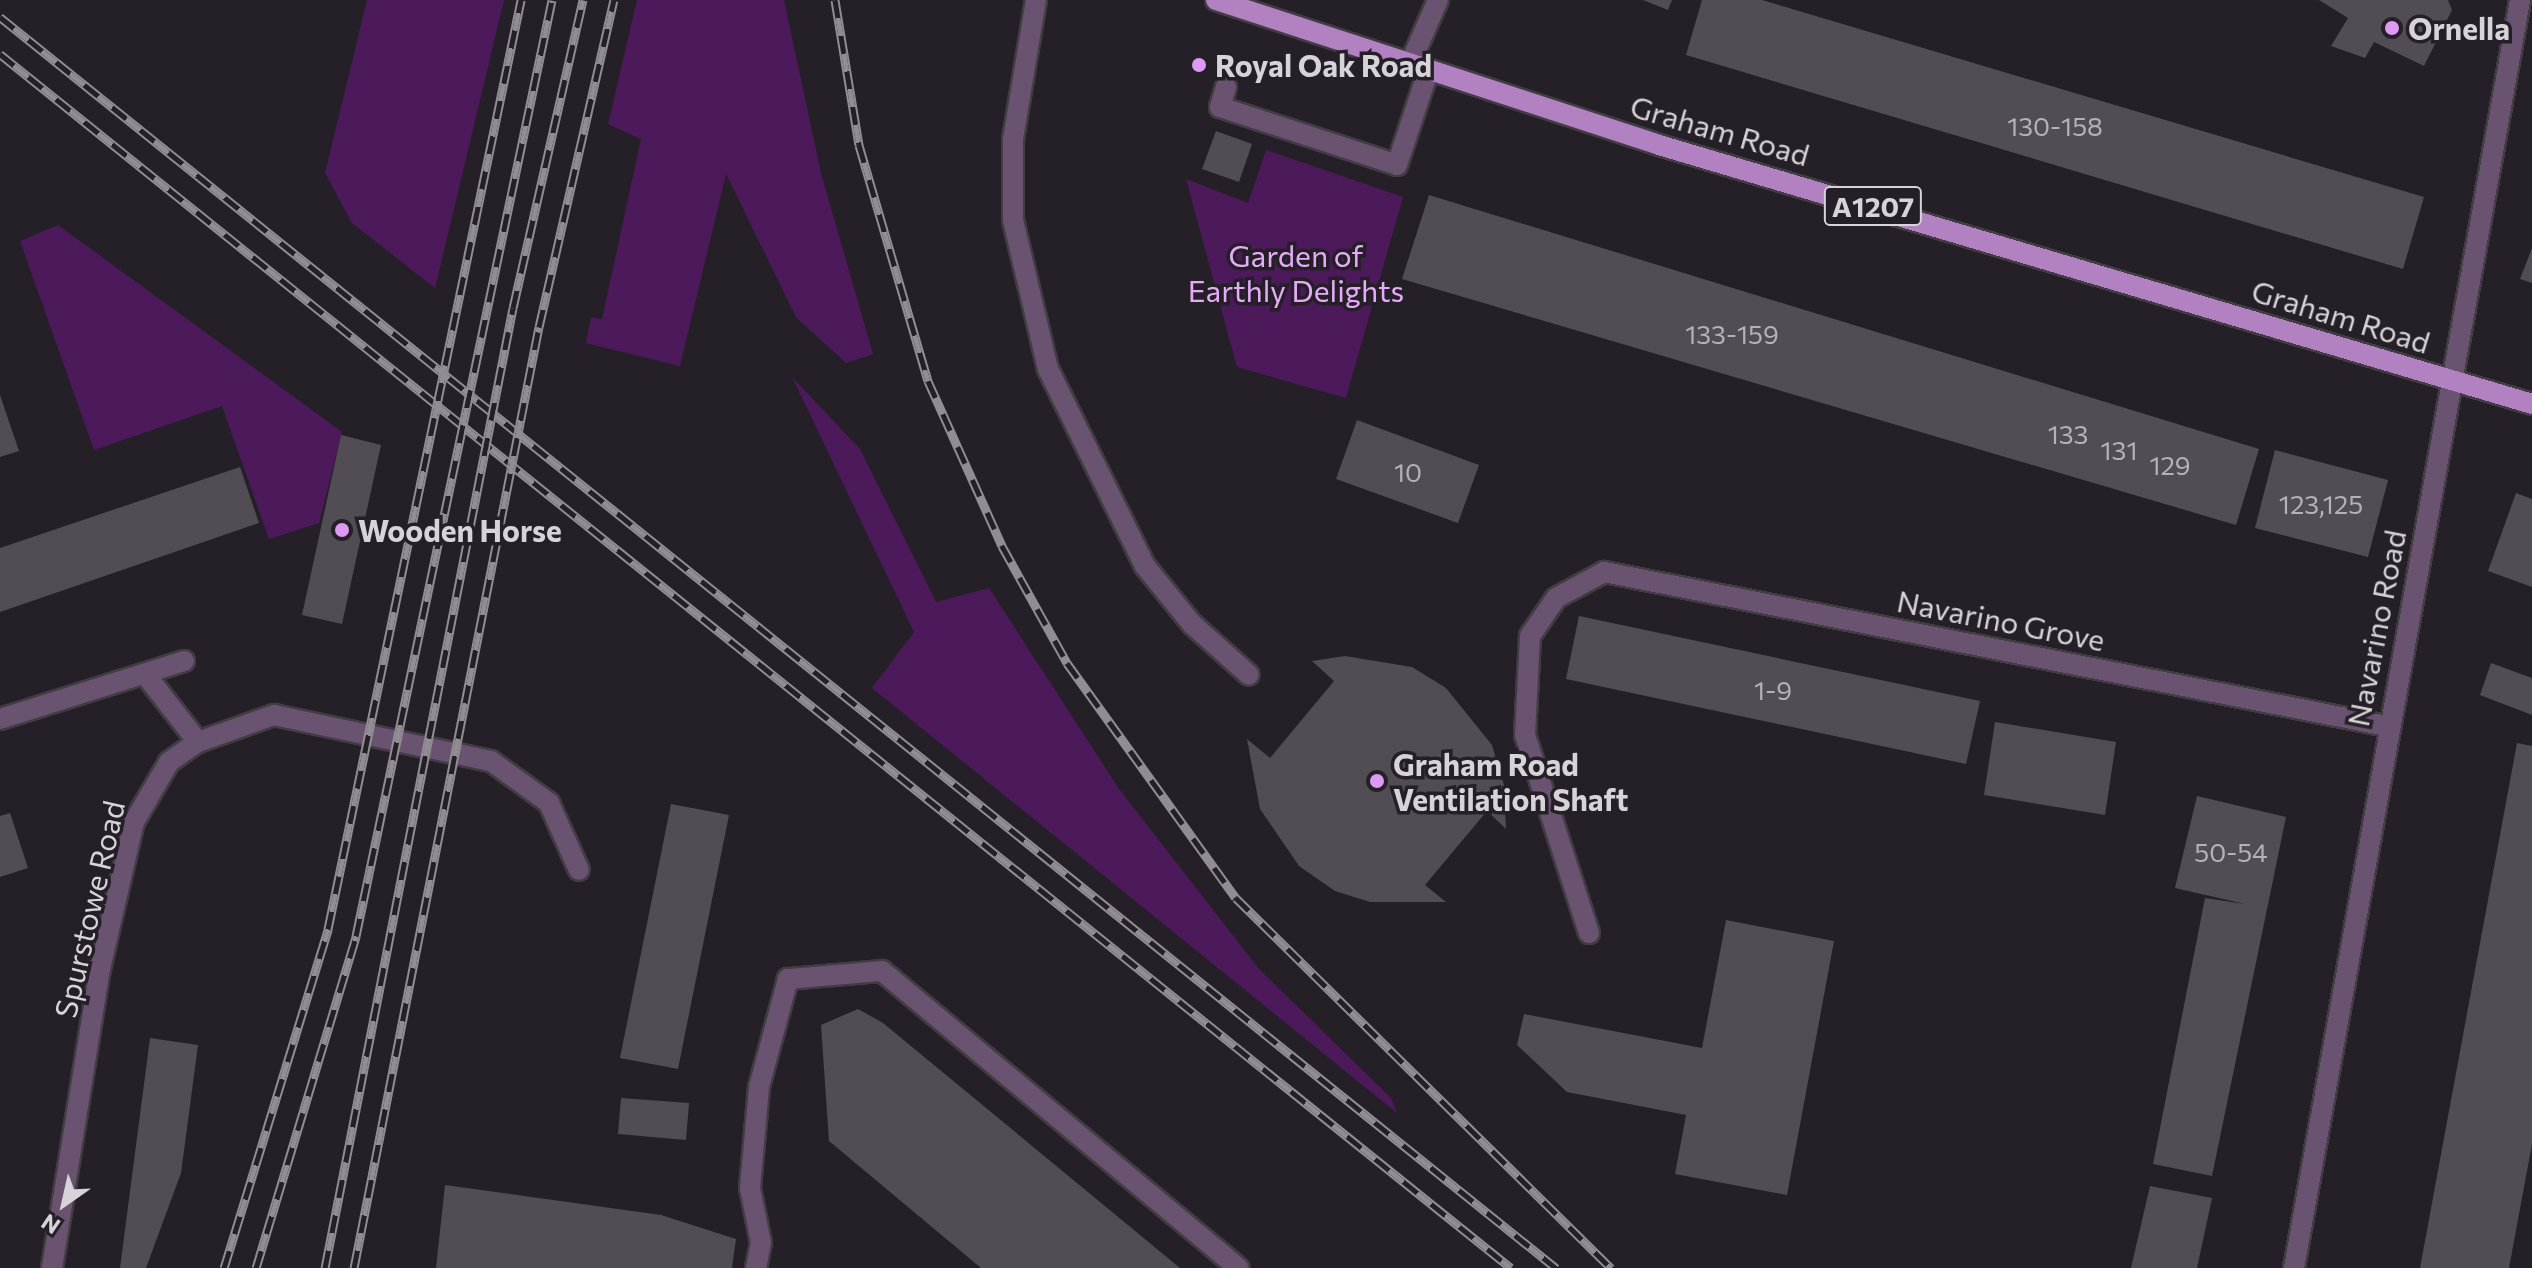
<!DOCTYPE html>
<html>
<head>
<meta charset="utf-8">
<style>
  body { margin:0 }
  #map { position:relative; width:2532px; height:1268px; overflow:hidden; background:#252027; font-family:Commissioner,sans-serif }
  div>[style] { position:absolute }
  .green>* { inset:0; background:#4c1a5a }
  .building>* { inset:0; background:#524c54 }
  .roads { filter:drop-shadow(2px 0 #413d43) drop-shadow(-2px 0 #413d43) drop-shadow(0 2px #413d43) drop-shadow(0 -2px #413d43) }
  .minor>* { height:20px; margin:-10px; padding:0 10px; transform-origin:10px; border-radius:10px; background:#6a5271 }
  .major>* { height:20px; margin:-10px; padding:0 10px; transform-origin:10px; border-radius:10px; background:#b281c1 }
  .rail>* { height:9px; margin-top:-4.5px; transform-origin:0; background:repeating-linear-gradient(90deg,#252027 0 18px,#928d93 0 36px); box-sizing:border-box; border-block:2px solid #928d93 }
  .dots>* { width:22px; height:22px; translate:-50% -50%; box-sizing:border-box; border:4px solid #252027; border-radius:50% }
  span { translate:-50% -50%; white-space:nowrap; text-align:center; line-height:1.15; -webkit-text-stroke:7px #252027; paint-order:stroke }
  .number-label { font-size:26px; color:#b6b1b7 }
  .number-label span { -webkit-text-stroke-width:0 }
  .shield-label span { padding:2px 6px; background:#252027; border:2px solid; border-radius:6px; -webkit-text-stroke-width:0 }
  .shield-label { font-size:28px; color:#d7d3d8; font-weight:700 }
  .poi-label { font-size:30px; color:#d7d3d8; font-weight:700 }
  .left { translate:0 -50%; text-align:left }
  .street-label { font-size:30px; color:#d7d3d8 }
  .park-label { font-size:30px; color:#e6aaf9 }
  .north { position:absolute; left:24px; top:1164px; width:80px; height:80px; -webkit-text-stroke:6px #252027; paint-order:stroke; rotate:214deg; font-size:22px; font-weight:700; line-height:32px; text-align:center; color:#d7d3d8 }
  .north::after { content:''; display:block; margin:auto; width:28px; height:36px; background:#d7d3d8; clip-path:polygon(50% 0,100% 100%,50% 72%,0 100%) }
</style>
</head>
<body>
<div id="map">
  <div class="green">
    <div style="clip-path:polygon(367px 0,504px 0,435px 288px,352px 223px,325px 173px)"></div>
    <div style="clip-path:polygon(637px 0,784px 0,821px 173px,873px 354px,846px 363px,796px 317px,726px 174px,680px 366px,586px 343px,591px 317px,602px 319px,641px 139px,608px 124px)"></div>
    <div style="clip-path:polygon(1266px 150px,1403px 197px,1346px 398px,1237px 367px,1186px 179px,1248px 203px)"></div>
    <div style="clip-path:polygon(58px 225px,342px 432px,319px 523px,269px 539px,222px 406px,94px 450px,20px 241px)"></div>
    <div style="clip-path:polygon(792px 377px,860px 449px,936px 602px,989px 588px,1119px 789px,1259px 969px,1391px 1098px,1397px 1113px,872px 688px,914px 632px)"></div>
  </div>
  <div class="building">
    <div style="clip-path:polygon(1643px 0,1672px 0,1668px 10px)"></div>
    <div style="clip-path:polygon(1702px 0,1762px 0,2424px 197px,2403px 269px,1686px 55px)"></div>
    <div style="clip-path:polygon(2319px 0,2448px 0,2452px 10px,2424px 66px,2374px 42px,2365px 58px,2331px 46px,2348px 18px)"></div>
    <div style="clip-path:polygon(1216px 131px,1252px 144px,1239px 182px,1202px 169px)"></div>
    <div style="clip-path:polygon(1429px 195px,2259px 449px,2236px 525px,1402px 279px)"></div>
    <div style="clip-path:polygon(2532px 248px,2532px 283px,2520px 279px)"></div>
    <div style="clip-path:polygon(0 395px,19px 451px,0 457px)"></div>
    <div style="clip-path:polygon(1357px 420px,1479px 465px,1458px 523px,1336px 479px)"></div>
    <div style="clip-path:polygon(341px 435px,381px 445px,342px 624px,302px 615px)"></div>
    <div style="clip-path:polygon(2275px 450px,2388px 480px,2368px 557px,2255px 528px)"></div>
    <div style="clip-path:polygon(240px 467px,259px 523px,0 612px,0 548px)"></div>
    <div style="clip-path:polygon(2516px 493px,2532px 499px,2532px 587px,2488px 571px)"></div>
    <div style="clip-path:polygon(1579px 616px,1980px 701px,1966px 764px,1566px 679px)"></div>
    <div style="clip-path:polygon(1345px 656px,1412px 667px,1446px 688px,1492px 745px,1504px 785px,1506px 829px,1487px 811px,1425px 885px,1446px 902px,1370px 902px,1335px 891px,1299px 866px,1260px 809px,1247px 739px,1270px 758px,1334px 681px,1312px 661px)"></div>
    <div style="clip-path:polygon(2491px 663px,2532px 678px,2532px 715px,2480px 695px)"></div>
    <div style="clip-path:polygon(1995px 722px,2116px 742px,2105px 815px,1984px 795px)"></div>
    <div style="clip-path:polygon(2517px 743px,2532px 746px,2532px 1144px,2509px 1268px,2420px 1268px)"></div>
    <div style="clip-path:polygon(2197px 796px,2286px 817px,2212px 1176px,2153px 1164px,2205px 898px,2245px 904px,2175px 888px)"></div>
    <div style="clip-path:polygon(671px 804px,729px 815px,678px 1069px,620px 1058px)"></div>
    <div style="clip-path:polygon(10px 813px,28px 868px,0 877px,0 816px)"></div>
    <div style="clip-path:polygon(1726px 920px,1834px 941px,1787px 1195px,1675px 1174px,1686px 1115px,1567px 1092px,1517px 1045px,1524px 1014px,1702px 1048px)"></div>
    <div style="clip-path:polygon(858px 1009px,883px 1023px,1180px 1268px,981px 1268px,829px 1141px,821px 1025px)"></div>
    <div style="clip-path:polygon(150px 1038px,198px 1045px,181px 1173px,146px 1268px,120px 1268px)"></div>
    <div style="clip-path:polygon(621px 1098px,689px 1103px,686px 1140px,618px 1134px)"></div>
    <div style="clip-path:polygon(445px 1185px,661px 1215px,736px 1239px,732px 1268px,436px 1268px)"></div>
    <div style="clip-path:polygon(2150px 1186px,2212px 1198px,2197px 1268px,2131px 1268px)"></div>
  </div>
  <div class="roads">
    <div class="minor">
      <div style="left:1036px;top:0;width:141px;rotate:99.4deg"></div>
      <div style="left:1013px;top:139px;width:81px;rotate:90deg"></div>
      <div style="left:1013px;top:220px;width:153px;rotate:76.8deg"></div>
      <div style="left:1048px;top:369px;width:220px;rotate:63.8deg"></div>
      <div style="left:1145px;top:566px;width:75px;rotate:51deg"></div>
      <div style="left:1192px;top:624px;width:76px;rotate:41.8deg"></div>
      <div style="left:1409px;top:66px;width:72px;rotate:-66.3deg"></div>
      <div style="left:1226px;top:87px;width:21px;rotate:107deg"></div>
      <div style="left:1220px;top:107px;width:186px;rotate:18.1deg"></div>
      <div style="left:1397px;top:165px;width:98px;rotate:-71.6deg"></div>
      <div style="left:145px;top:674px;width:86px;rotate:52.1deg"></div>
      <div style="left:0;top:719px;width:193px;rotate:-17.5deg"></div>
      <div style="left:1589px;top:933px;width:208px;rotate:-107.9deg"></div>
      <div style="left:1525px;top:735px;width:99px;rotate:-87.1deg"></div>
      <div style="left:1530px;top:636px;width:46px;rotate:-55.6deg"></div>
      <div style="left:1556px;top:598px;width:55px;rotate:-28.4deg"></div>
      <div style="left:1604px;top:572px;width:798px;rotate:11.13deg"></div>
      <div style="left:52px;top:1268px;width:303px;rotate:-80.9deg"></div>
      <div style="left:100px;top:969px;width:151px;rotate:-77deg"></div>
      <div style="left:134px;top:822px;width:69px;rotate:-59.7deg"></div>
      <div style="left:169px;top:762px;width:35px;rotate:-35deg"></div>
      <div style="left:198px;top:742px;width:81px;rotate:-19.6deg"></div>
      <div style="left:274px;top:715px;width:222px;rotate:12deg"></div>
      <div style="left:491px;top:761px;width:72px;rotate:35.9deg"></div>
      <div style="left:549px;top:803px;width:73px;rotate:65.9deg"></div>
      <div style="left:756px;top:1268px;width:25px;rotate:-79deg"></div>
      <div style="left:761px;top:1243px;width:56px;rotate:-101.3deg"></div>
      <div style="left:750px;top:1188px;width:101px;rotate:-84.9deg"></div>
      <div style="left:759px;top:1087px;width:112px;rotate:-75deg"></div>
      <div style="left:788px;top:979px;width:94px;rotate:-4.9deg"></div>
      <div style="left:882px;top:971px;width:464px;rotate:39.8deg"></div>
      <div style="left:2294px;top:1268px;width:1288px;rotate:-79.89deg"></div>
    </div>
    <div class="major">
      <div style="left:1216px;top:0;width:466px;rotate:18.1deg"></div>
      <div style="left:1659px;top:145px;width:911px;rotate:16.52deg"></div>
    </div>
  </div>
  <div class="rail">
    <div style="left:835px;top:0;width:147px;rotate:80.6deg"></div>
    <div style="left:859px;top:145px;width:246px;rotate:73.7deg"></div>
    <div style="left:928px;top:381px;width:181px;rotate:65.8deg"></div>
    <div style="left:1002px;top:546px;width:134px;rotate:60.9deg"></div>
    <div style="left:1067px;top:663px;width:289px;rotate:54.3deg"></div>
    <div style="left:1236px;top:898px;width:527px;rotate:44.62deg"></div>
    <div style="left:0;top:17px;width:1997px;rotate:38.8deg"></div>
    <div style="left:0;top:54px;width:1938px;rotate:38.78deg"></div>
    <div style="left:224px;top:1268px;width:355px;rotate:-72.9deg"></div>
    <div style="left:328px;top:929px;width:949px;rotate:-78.26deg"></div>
    <div style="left:256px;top:1268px;width:347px;rotate:-73.2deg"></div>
    <div style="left:356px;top:936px;width:956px;rotate:-78.17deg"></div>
    <div style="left:325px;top:1268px;width:978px;rotate:-78.92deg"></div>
    <div style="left:513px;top:308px;width:316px;rotate:-77.2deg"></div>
    <div style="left:354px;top:1268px;width:959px;rotate:-78.88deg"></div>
    <div style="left:539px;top:327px;width:335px;rotate:-77.1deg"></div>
  </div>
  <div class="dots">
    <div style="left:2392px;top:28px;background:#dd99f3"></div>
    <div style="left:1199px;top:65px;background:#dd99f3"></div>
    <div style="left:342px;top:530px;background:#dd99f3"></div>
    <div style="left:1377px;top:781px;background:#dd99f3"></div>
  </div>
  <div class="number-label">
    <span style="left:2055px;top:126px">130-158</span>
    <span style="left:1732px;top:334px">133-159</span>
    <span style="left:2068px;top:434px">133</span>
    <span style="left:2119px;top:450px">131</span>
    <span style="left:2170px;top:465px">129</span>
    <span style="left:1408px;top:472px">10</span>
    <span style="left:2321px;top:504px">123,125</span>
    <span style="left:1773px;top:690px">1-9</span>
    <span style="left:2231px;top:852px">50-54</span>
  </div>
  <div class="shield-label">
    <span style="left:1873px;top:206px">A1207</span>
  </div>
  <div class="poi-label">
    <span class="left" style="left:2408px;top:28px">Ornella</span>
    <span class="left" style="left:1215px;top:65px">Royal Oak Road</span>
    <span class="left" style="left:358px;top:530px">Wooden Horse</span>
    <span class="left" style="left:1393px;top:781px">Graham Road<br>Ventilation Shaft</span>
  </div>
  <div class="street-label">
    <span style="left:1720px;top:130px;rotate:16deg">Graham Road</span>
    <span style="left:2341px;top:316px;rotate:17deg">Graham Road</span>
    <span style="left:2001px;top:620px;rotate:11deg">Navarino Grove</span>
    <span style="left:2376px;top:628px;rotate:-79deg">Navarino Road</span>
    <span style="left:89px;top:909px;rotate:-77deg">Spurstowe Road</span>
  </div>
  <div class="park-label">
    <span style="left:1296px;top:272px">Garden of<br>Earthly Delights</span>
  </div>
  <div class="north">N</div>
</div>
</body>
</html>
